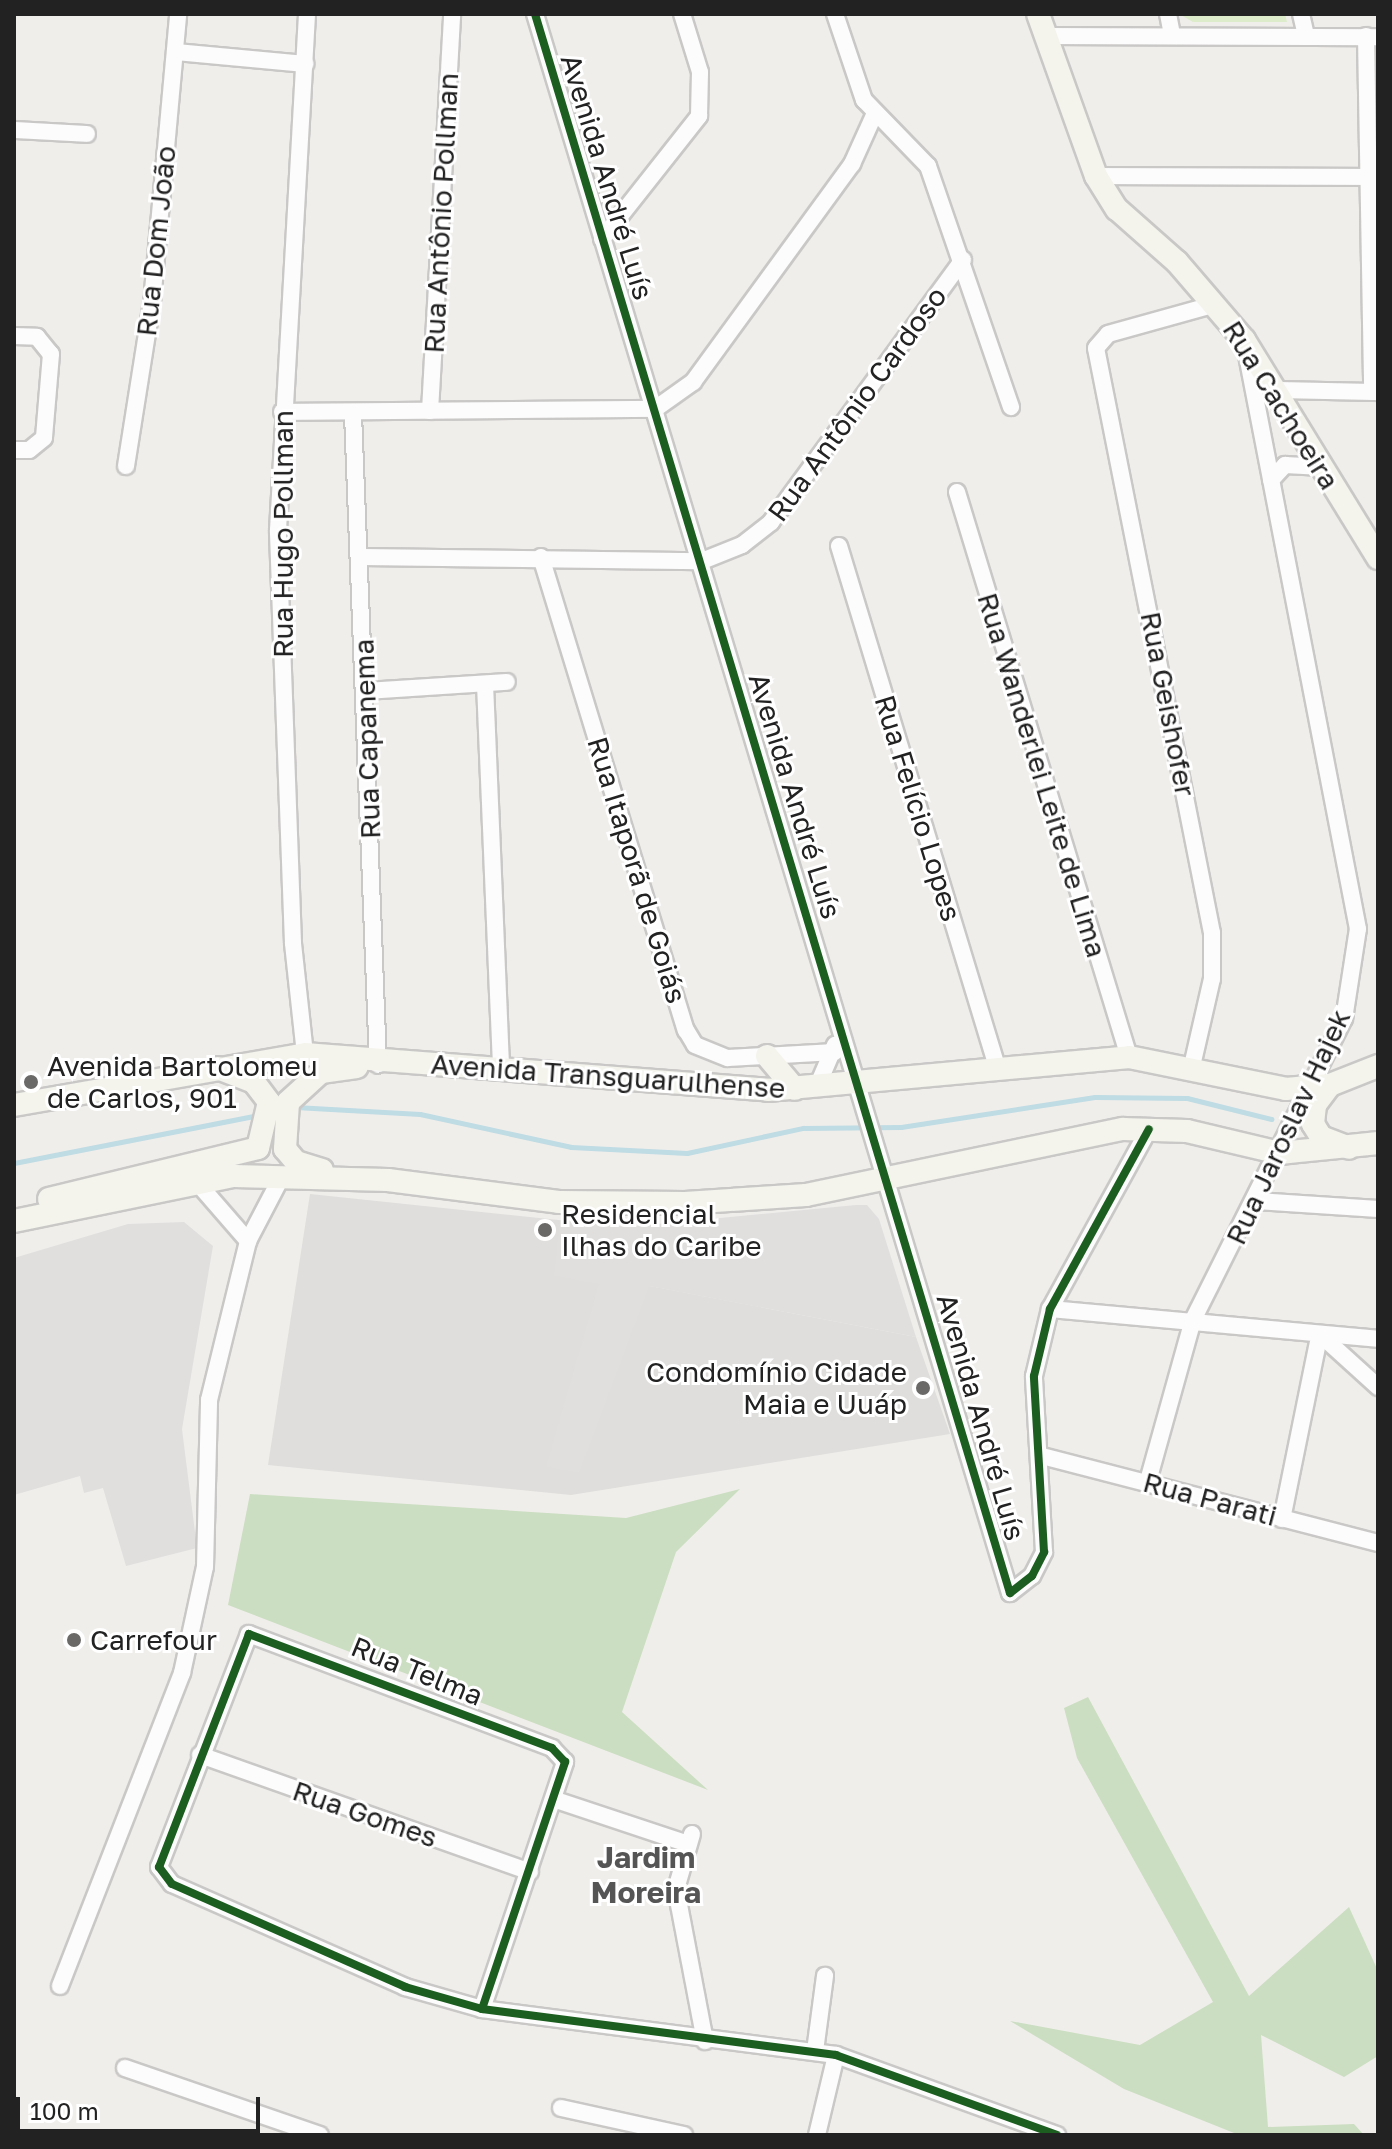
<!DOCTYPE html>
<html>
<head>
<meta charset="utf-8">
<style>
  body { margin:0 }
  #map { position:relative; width:1392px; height:2149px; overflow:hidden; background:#f0eeeb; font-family:"Golos Text",sans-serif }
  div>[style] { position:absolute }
  .residential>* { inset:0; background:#dfdedc }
  .grass>* { inset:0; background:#ddeccb }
  .forest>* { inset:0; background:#cbdec1 }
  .parking>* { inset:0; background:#e0dfde }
  .stream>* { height:5px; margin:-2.5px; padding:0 2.5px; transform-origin:2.5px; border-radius:2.5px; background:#bfdbe3 }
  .roads { filter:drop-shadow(2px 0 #c9c8c7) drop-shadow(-2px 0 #c9c8c7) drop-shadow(0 2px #c9c8c7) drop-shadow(0 -2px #c9c8c7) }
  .minor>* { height:16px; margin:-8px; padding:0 8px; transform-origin:8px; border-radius:8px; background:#fdfcfc }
  .secondary>* { height:22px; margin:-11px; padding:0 11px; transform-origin:11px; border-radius:11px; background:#f4f4ed }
  .cycleway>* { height:8px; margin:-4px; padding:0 4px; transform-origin:4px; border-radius:4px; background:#1b5e20 }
  .dots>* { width:22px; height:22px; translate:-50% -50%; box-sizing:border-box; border:4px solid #fff; border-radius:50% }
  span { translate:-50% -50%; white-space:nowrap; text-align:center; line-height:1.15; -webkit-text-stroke:6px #fff; paint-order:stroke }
  .street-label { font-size:28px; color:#222 }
  .poi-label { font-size:28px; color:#222 }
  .left { translate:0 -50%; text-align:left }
  .right { translate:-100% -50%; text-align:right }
  .neighbourhood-label { font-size:30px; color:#555; font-weight:700 }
  .frame { position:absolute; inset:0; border:16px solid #222; pointer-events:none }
  .scale { position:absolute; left:16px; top:2097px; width:244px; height:36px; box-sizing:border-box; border:4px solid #222; border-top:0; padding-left:10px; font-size:24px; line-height:28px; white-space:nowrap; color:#222; -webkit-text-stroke:6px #fff; paint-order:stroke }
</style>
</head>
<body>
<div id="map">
  <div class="residential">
    <div style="clip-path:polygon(310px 1194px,626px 1227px,671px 1223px,650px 1286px,916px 1337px,950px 1434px,571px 1495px,268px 1465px)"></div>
  </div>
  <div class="grass">
    <div style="clip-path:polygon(1179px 14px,1285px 14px,1287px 22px,1193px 22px)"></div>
  </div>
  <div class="forest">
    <div style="clip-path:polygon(740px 1489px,676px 1552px,622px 1712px,708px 1790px,228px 1605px,250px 1494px,626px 1518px)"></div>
    <div style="clip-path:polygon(1088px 1697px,1249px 1996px,1349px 1907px,1378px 1971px,1378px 2056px,1344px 2077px,1261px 2035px,1268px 2127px,1354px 2124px,1364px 2135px,1239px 2135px,1124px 2089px,1010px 2021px,1140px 2045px,1213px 2002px,1077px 1758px,1064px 1708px)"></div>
  </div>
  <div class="parking">
    <div style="clip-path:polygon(856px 1205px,867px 1205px,879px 1219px,916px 1337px,649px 1286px,579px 1473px,546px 1467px,599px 1284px,554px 1275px,560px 1221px,626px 1227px)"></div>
    <div style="clip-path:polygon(184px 1222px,213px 1246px,182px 1429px,197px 1548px,126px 1566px,103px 1488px,84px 1493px,80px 1476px,14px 1495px,14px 1258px,128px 1224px)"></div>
  </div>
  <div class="stream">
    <div style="left:295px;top:1107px;width:125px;rotate:3.2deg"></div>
    <div style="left:420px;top:1114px;width:155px;rotate:12.3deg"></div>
    <div style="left:571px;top:1147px;width:116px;rotate:3deg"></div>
    <div style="left:687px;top:1153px;width:119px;rotate:-12.2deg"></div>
    <div style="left:803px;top:1128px;width:98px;rotate:-0.6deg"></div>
    <div style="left:901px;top:1127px;width:196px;rotate:-8.8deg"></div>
    <div style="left:1095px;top:1097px;width:92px;rotate:0.6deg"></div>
    <div style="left:1187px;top:1098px;width:87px;rotate:14deg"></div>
    <div style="left:14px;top:1163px;width:249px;rotate:-11.1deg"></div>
  </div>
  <div class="roads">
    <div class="minor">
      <div style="left:535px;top:14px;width:1649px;rotate:73.26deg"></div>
      <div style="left:1010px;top:1593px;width:28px;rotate:-38deg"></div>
      <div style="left:1032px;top:1576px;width:27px;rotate:-63deg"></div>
      <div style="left:1044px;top:1552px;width:176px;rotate:-93.3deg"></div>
      <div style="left:1034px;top:1376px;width:69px;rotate:-76.6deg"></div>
      <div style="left:1050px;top:1309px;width:205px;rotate:-61.2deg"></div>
      <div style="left:835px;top:14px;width:91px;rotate:71.4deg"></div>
      <div style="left:864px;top:100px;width:92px;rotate:45.9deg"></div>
      <div style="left:928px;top:166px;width:255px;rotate:71deg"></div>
      <div style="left:1168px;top:14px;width:21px;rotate:79deg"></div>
      <div style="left:1301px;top:14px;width:23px;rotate:77deg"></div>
      <div style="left:1045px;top:36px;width:333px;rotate:0.2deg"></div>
      <div style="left:1366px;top:36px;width:356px;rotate:89deg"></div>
      <div style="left:176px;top:52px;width:130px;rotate:5.3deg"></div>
      <div style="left:14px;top:130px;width:73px;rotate:3.1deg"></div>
      <div style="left:1096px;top:176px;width:282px;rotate:0.2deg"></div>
      <div style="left:602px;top:239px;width:157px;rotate:-51.7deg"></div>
      <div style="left:699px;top:116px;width:44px;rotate:-88.7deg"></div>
      <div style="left:700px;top:72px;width:61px;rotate:-107.2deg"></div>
      <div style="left:14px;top:336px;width:23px;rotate:2deg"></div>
      <div style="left:37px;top:337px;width:22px;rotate:51deg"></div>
      <div style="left:51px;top:354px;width:84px;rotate:94.8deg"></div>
      <div style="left:44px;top:438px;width:19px;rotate:141deg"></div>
      <div style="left:29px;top:450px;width:15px;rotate:180deg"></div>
      <div style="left:1274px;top:390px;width:104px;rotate:1.1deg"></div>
      <div style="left:430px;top:411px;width:398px;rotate:-86.8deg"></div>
      <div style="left:282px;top:412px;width:373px;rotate:-0.5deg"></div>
      <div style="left:655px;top:409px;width:47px;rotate:-35.4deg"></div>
      <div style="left:693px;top:382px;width:270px;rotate:-53.9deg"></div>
      <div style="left:852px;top:164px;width:56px;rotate:-65.7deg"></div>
      <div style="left:353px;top:413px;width:652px;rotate:87.8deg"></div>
      <div style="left:126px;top:466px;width:166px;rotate:-81deg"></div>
      <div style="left:152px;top:302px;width:289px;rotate:-84.8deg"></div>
      <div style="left:1271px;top:480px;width:21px;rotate:-47deg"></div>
      <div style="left:1285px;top:465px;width:33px;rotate:3deg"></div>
      <div style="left:957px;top:492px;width:591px;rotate:73.07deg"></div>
      <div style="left:839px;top:546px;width:548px;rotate:73.12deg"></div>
      <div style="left:362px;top:557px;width:340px;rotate:0.7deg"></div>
      <div style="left:702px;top:561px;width:43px;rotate:-21.8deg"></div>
      <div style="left:742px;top:545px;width:37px;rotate:-38deg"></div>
      <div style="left:771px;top:522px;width:325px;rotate:-53.8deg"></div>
      <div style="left:541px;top:557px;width:495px;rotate:73deg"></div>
      <div style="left:686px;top:1030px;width:17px;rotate:59deg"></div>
      <div style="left:695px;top:1045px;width:35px;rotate:22deg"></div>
      <div style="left:728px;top:1058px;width:107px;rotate:-3.2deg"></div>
      <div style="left:485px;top:684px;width:384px;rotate:87.6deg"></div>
      <div style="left:366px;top:691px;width:141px;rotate:-3.7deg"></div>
      <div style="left:305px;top:1054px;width:112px;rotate:-96.2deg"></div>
      <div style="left:293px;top:943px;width:413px;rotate:-92.1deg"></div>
      <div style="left:278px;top:530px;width:517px;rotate:-86.78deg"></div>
      <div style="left:1192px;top:1066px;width:89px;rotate:-77.1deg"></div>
      <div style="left:1212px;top:979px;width:46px;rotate:-90deg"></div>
      <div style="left:1212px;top:933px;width:596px;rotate:-101.22deg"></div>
      <div style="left:1096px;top:348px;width:18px;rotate:-49deg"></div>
      <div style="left:1108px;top:334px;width:112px;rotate:-15.5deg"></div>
      <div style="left:817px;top:1087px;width:46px;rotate:-66.8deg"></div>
      <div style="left:195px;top:1180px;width:81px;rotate:49deg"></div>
      <div style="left:1257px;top:1201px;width:121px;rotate:3.8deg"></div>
      <div style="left:1050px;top:1309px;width:329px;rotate:5.2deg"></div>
      <div style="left:1324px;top:1338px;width:73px;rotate:42.2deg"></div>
      <div style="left:1042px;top:1456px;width:347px;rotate:14.5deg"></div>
      <div style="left:1148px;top:1481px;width:167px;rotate:-74.4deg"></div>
      <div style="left:1193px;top:1320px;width:337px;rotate:-63.4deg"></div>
      <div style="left:1344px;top:1019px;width:91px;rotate:-81.2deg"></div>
      <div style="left:1358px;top:929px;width:590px;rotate:-100.95deg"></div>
      <div style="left:1282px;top:1519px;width:186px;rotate:-78.5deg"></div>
      <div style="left:200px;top:1755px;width:350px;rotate:19.5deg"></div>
      <div style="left:556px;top:1800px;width:139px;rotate:18.4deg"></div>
      <div style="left:692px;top:1834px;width:57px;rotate:106.2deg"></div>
      <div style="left:676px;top:1889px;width:155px;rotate:79.2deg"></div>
      <div style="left:60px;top:1986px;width:336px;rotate:-68.7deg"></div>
      <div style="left:182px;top:1673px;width:108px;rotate:-77.8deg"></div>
      <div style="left:205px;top:1567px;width:167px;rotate:-88.6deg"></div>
      <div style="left:209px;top:1400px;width:164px;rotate:-76.2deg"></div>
      <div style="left:248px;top:1241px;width:73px;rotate:-62.4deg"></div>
      <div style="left:482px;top:2009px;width:261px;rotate:-71.4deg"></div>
      <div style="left:565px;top:1762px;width:19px;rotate:-133deg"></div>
      <div style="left:552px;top:1748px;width:324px;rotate:-159.4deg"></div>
      <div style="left:249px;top:1634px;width:250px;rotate:111.1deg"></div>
      <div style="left:159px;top:1867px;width:21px;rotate:53deg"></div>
      <div style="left:172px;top:1884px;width:255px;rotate:23.8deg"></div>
      <div style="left:405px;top:1987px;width:80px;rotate:15.9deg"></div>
      <div style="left:482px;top:2009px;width:357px;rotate:7.4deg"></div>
      <div style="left:836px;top:2055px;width:235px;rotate:19.9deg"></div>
      <div style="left:815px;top:2051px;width:76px;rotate:-82.4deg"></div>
      <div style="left:125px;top:2068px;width:206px;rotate:19deg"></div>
      <div style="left:561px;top:2108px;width:126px;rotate:12.4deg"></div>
      <div style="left:817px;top:2135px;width:82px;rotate:-76.6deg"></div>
    </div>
    <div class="secondary">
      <div style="left:1038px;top:14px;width:172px;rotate:70.3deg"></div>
      <div style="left:1096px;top:176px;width:39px;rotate:58deg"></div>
      <div style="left:1117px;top:209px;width:80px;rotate:41.5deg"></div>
      <div style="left:1177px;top:262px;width:103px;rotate:49.3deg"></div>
      <div style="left:1244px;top:340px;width:256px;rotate:58.4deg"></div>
      <div style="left:767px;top:1056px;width:43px;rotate:49.7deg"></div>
      <div style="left:1330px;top:1085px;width:25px;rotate:127deg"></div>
      <div style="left:1315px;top:1105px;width:19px;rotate:96deg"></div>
      <div style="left:1313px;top:1124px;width:15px;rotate:58deg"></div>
      <div style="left:1321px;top:1137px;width:30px;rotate:21deg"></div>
      <div style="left:14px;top:1105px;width:295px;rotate:-9.9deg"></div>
      <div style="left:305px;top:1054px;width:464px;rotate:4.4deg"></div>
      <div style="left:768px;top:1090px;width:363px;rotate:-5.2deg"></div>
      <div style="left:1129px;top:1057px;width:160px;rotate:11.5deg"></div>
      <div style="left:1286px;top:1089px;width:44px;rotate:-5.2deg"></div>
      <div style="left:1330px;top:1085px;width:52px;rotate:-21.6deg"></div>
      <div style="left:322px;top:1170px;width:27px;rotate:-163deg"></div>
      <div style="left:296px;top:1162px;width:17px;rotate:-130deg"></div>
      <div style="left:285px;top:1149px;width:47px;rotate:-86.3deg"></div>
      <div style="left:288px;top:1102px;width:45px;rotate:-42.3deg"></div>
      <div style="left:321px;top:1072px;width:36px;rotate:-8deg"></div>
      <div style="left:49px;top:1199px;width:215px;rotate:-13.7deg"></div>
      <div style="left:258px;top:1148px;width:47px;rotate:-76.6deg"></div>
      <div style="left:269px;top:1102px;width:25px;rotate:-127deg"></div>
      <div style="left:254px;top:1082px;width:39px;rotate:-159deg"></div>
      <div style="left:14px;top:1221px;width:225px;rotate:-11.6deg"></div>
      <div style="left:234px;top:1176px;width:154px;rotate:1.5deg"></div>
      <div style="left:388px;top:1180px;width:172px;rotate:7.3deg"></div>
      <div style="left:559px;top:1202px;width:126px;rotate:0.5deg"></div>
      <div style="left:685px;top:1203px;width:121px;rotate:-3.8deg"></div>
      <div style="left:806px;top:1195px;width:324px;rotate:-11.8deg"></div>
      <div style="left:1123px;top:1129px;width:64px;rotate:1.8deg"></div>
      <div style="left:1187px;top:1131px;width:96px;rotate:13.3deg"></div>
      <div style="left:1280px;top:1153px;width:99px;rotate:-5.8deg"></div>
    </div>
  </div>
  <div class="cycleway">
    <div style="left:535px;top:14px;width:1649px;rotate:73.26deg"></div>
    <div style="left:1010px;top:1593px;width:28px;rotate:-38deg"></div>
    <div style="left:1032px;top:1576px;width:27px;rotate:-63deg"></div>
    <div style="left:1044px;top:1552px;width:176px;rotate:-93.3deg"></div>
    <div style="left:1034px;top:1376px;width:69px;rotate:-76.6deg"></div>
    <div style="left:1050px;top:1309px;width:205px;rotate:-61.2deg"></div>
    <div style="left:482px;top:2009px;width:261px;rotate:-71.4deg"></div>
    <div style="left:565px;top:1762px;width:19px;rotate:-133deg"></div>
    <div style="left:552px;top:1748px;width:324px;rotate:-159.4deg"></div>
    <div style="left:249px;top:1634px;width:250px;rotate:111.1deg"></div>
    <div style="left:159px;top:1867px;width:21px;rotate:53deg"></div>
    <div style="left:172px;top:1884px;width:255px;rotate:23.8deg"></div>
    <div style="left:405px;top:1987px;width:80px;rotate:15.9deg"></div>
    <div style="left:482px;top:2009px;width:357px;rotate:7.4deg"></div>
    <div style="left:836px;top:2055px;width:235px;rotate:19.9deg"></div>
  </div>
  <div class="dots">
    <div style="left:31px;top:1082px;background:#6a6968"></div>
    <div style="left:545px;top:1230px;background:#6a6968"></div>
    <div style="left:923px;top:1388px;background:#6a6968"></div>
    <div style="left:74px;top:1640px;background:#6a6968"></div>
  </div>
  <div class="street-label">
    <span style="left:607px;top:177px;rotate:73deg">Avenida André Luís</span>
    <span style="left:441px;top:213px;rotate:-87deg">Rua Antônio Pollman</span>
    <span style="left:156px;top:241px;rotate:-84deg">Rua Dom João</span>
    <span style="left:857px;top:404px;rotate:-54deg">Rua Antônio Cardoso</span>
    <span style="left:1281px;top:405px;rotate:58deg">Rua Cachoeira</span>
    <span style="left:283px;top:534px;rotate:-90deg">Rua Hugo Pollman</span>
    <span style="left:1168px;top:704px;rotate:79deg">Rua Geishofer</span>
    <span style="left:367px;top:739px;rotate:-92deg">Rua Capanema</span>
    <span style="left:1042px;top:775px;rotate:73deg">Rua Wanderlei Leite de Lima</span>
    <span style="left:795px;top:796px;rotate:73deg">Avenida André Luís</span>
    <span style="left:918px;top:808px;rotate:73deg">Rua Felício Lopes</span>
    <span style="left:637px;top:870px;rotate:73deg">Rua Itaporã de Goiás</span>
    <span style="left:608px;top:1076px;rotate:4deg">Avenida Transguarulhense</span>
    <span style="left:1288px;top:1127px;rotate:-65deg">Rua Jaroslav Hajek</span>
    <span style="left:981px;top:1417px;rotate:74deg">Avenida André Luís</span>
    <span style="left:1210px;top:1499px;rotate:15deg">Rua Parati</span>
    <span style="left:417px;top:1671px;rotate:22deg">Rua Telma</span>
    <span style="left:365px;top:1814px;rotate:19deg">Rua Gomes</span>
  </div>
  <div class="poi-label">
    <span class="left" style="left:47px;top:1082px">Avenida Bartolomeu<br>de Carlos, 901</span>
    <span class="left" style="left:561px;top:1230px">Residencial<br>Ilhas do Caribe</span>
    <span class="right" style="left:907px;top:1388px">Condomínio Cidade<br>Maia e Uuáp</span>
    <span class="left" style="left:90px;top:1640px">Carrefour</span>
  </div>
  <div class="neighbourhood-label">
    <span style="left:646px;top:1874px">Jardim<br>Moreira</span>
  </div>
  <div class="frame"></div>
  <div class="scale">100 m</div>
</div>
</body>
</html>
